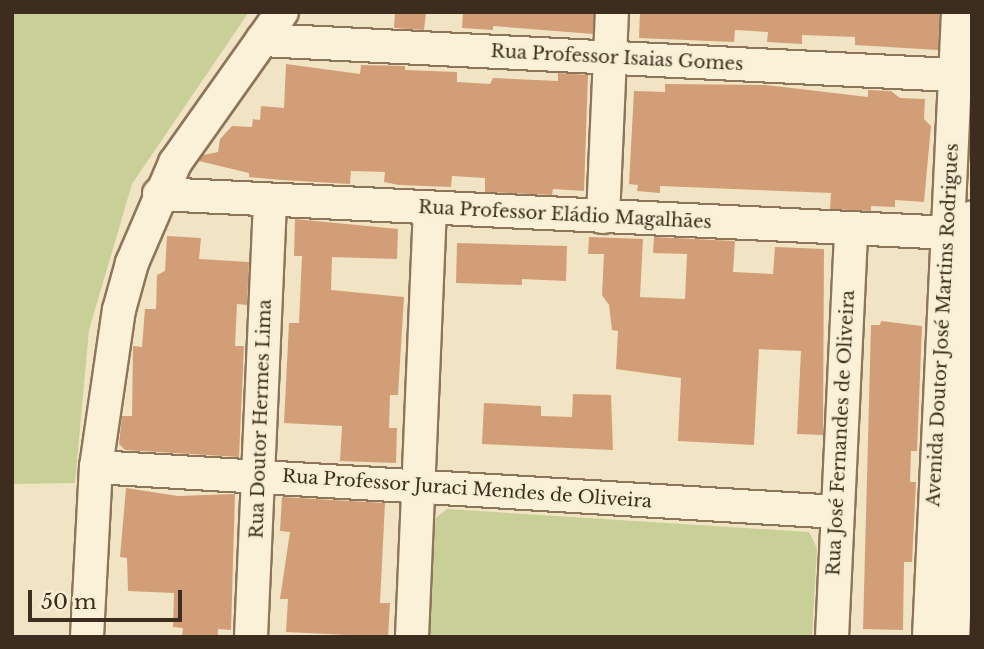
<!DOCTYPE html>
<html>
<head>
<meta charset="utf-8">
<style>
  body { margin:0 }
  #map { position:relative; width:984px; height:649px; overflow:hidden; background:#f1e4c4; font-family:"Libre Baskerville",serif }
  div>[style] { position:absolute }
  .green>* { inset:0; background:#c9d097 }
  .building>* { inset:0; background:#d29e77 }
  .roads { filter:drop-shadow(2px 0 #8d7559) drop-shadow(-2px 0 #8d7559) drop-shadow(0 2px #8d7559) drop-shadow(0 -2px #8d7559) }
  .minor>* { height:32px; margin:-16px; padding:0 16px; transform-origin:16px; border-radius:16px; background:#fbf1d8 }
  span { translate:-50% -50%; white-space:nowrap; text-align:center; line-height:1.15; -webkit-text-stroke:5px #f8eed4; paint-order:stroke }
  .street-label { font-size:18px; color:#3c2d1e }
  .frame { position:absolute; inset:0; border:14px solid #3c2d1e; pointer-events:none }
  .scale { position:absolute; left:28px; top:590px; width:154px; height:32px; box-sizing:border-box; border:4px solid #3c2d1e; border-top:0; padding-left:9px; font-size:21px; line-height:24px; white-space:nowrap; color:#3c2d1e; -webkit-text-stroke:5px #f8eed4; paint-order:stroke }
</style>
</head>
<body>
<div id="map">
  <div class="green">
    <div style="clip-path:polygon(12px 12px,249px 12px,132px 184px,89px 330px,75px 483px,12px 484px)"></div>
    <div style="clip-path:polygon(447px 509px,809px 532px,817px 548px,812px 637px,426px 637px,432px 521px)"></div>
  </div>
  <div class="building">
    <div style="clip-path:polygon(395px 12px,426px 12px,424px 30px,394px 28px)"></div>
    <div style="clip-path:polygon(463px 12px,594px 12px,593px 34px,493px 26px,493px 30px,462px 28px)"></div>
    <div style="clip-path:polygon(640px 12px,940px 12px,938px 50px,855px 45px,855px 37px,802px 35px,802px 44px,767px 42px,768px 32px,735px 30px,734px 42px,639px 38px)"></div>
    <div style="clip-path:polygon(286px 64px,360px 74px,361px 65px,405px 66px,405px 70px,457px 72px,457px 82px,490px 84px,493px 78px,558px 81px,558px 73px,588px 75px,584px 191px,553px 189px,552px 195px,485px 192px,485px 178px,452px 176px,451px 187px,399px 185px,384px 182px,385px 172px,351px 171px,350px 184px,282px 180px,249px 177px,249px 173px,199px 161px,203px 155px,218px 152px,220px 139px,232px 126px,252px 127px,253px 119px,260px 120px,261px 106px,284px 108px)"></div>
    <div style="clip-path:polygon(665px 84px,766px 85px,868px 97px,868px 90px,891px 91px,900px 98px,925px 99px,924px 119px,931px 126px,924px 202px,895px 200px,895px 207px,871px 206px,871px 211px,830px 209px,831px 193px,660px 186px,660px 193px,637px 191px,638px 185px,629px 184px,634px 91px,665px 92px)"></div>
    <div style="clip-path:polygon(295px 219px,398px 229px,397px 259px,332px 257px,331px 290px,404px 297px,398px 395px,390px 395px,389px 428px,397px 428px,396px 463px,340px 461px,342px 426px,284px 423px,289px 323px,299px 323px,302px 256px,294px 256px)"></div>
    <div style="clip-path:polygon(167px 236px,201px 238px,199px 259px,249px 262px,247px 305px,237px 304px,235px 346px,244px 346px,239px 457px,125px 450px,119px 444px,122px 416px,132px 416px,133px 346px,142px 347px,145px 309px,156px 309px,157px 275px,165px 271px)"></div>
    <div style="clip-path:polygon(589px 237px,643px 239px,640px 297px,685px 299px,687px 254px,653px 253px,654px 237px,735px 241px,733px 272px,773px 274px,775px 247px,824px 249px,823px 435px,797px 434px,801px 351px,759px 349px,754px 445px,678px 441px,681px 378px,616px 369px,618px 331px,612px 330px,609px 305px,602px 295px,604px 254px,588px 254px)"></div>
    <div style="clip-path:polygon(457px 243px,567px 246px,566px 281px,522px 279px,522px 285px,456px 283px)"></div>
    <div style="clip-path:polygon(881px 321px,922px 326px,917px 451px,911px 451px,910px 482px,916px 482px,912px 562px,904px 562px,903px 630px,863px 629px,871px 325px,880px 325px)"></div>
    <div style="clip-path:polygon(573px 394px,611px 395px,613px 450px,482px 444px,484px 403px,541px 406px,541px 416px,572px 417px)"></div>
    <div style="clip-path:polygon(126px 488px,178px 496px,235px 494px,231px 630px,218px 629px,218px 637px,182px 637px,183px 628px,173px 627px,174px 593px,128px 591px,127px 558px,120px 557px)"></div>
    <div style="clip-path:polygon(282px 497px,385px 503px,380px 603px,390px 603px,388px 637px,286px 632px,288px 599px,280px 599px,290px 532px,280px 531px)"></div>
  </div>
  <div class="roads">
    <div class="minor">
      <div style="left:262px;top:40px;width:711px;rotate:2.9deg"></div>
      <div style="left:159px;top:194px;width:813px;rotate:2.82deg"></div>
      <div style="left:603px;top:217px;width:205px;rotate:-87.5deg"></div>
      <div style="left:96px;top:467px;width:743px;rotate:3.47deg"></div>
      <div style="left:87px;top:637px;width:170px;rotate:-87deg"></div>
      <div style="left:96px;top:467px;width:159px;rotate:-81.7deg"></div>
      <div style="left:119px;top:310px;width:49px;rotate:-74.5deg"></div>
      <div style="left:132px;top:263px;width:109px;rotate:-66.7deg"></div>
      <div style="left:175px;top:163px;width:185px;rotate:-54.7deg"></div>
      <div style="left:251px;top:637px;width:435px;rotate:-87.5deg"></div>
      <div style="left:412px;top:637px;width:428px;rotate:-87.6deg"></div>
      <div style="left:832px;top:637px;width:409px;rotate:-87.3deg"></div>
      <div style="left:929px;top:637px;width:626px;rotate:-87.34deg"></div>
      <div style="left:953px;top:637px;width:420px;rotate:-87.4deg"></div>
    </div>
  </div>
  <div class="street-label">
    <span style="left:617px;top:58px;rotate:3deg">Rua Professor Isaias Gomes</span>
    <span style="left:565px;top:215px;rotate:3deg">Rua Professor Eládio Magalhães</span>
    <span style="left:943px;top:325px;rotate:-87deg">Avenida Doutor José Martins Rodrigues</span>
    <span style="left:261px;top:419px;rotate:-88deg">Rua Doutor Hermes Lima</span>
    <span style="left:841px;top:433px;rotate:-87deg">Rua José Fernandes de Oliveira</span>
    <span style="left:467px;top:489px;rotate:4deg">Rua Professor Juraci Mendes de Oliveira</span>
  </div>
  <div class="frame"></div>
  <div class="scale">50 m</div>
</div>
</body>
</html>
